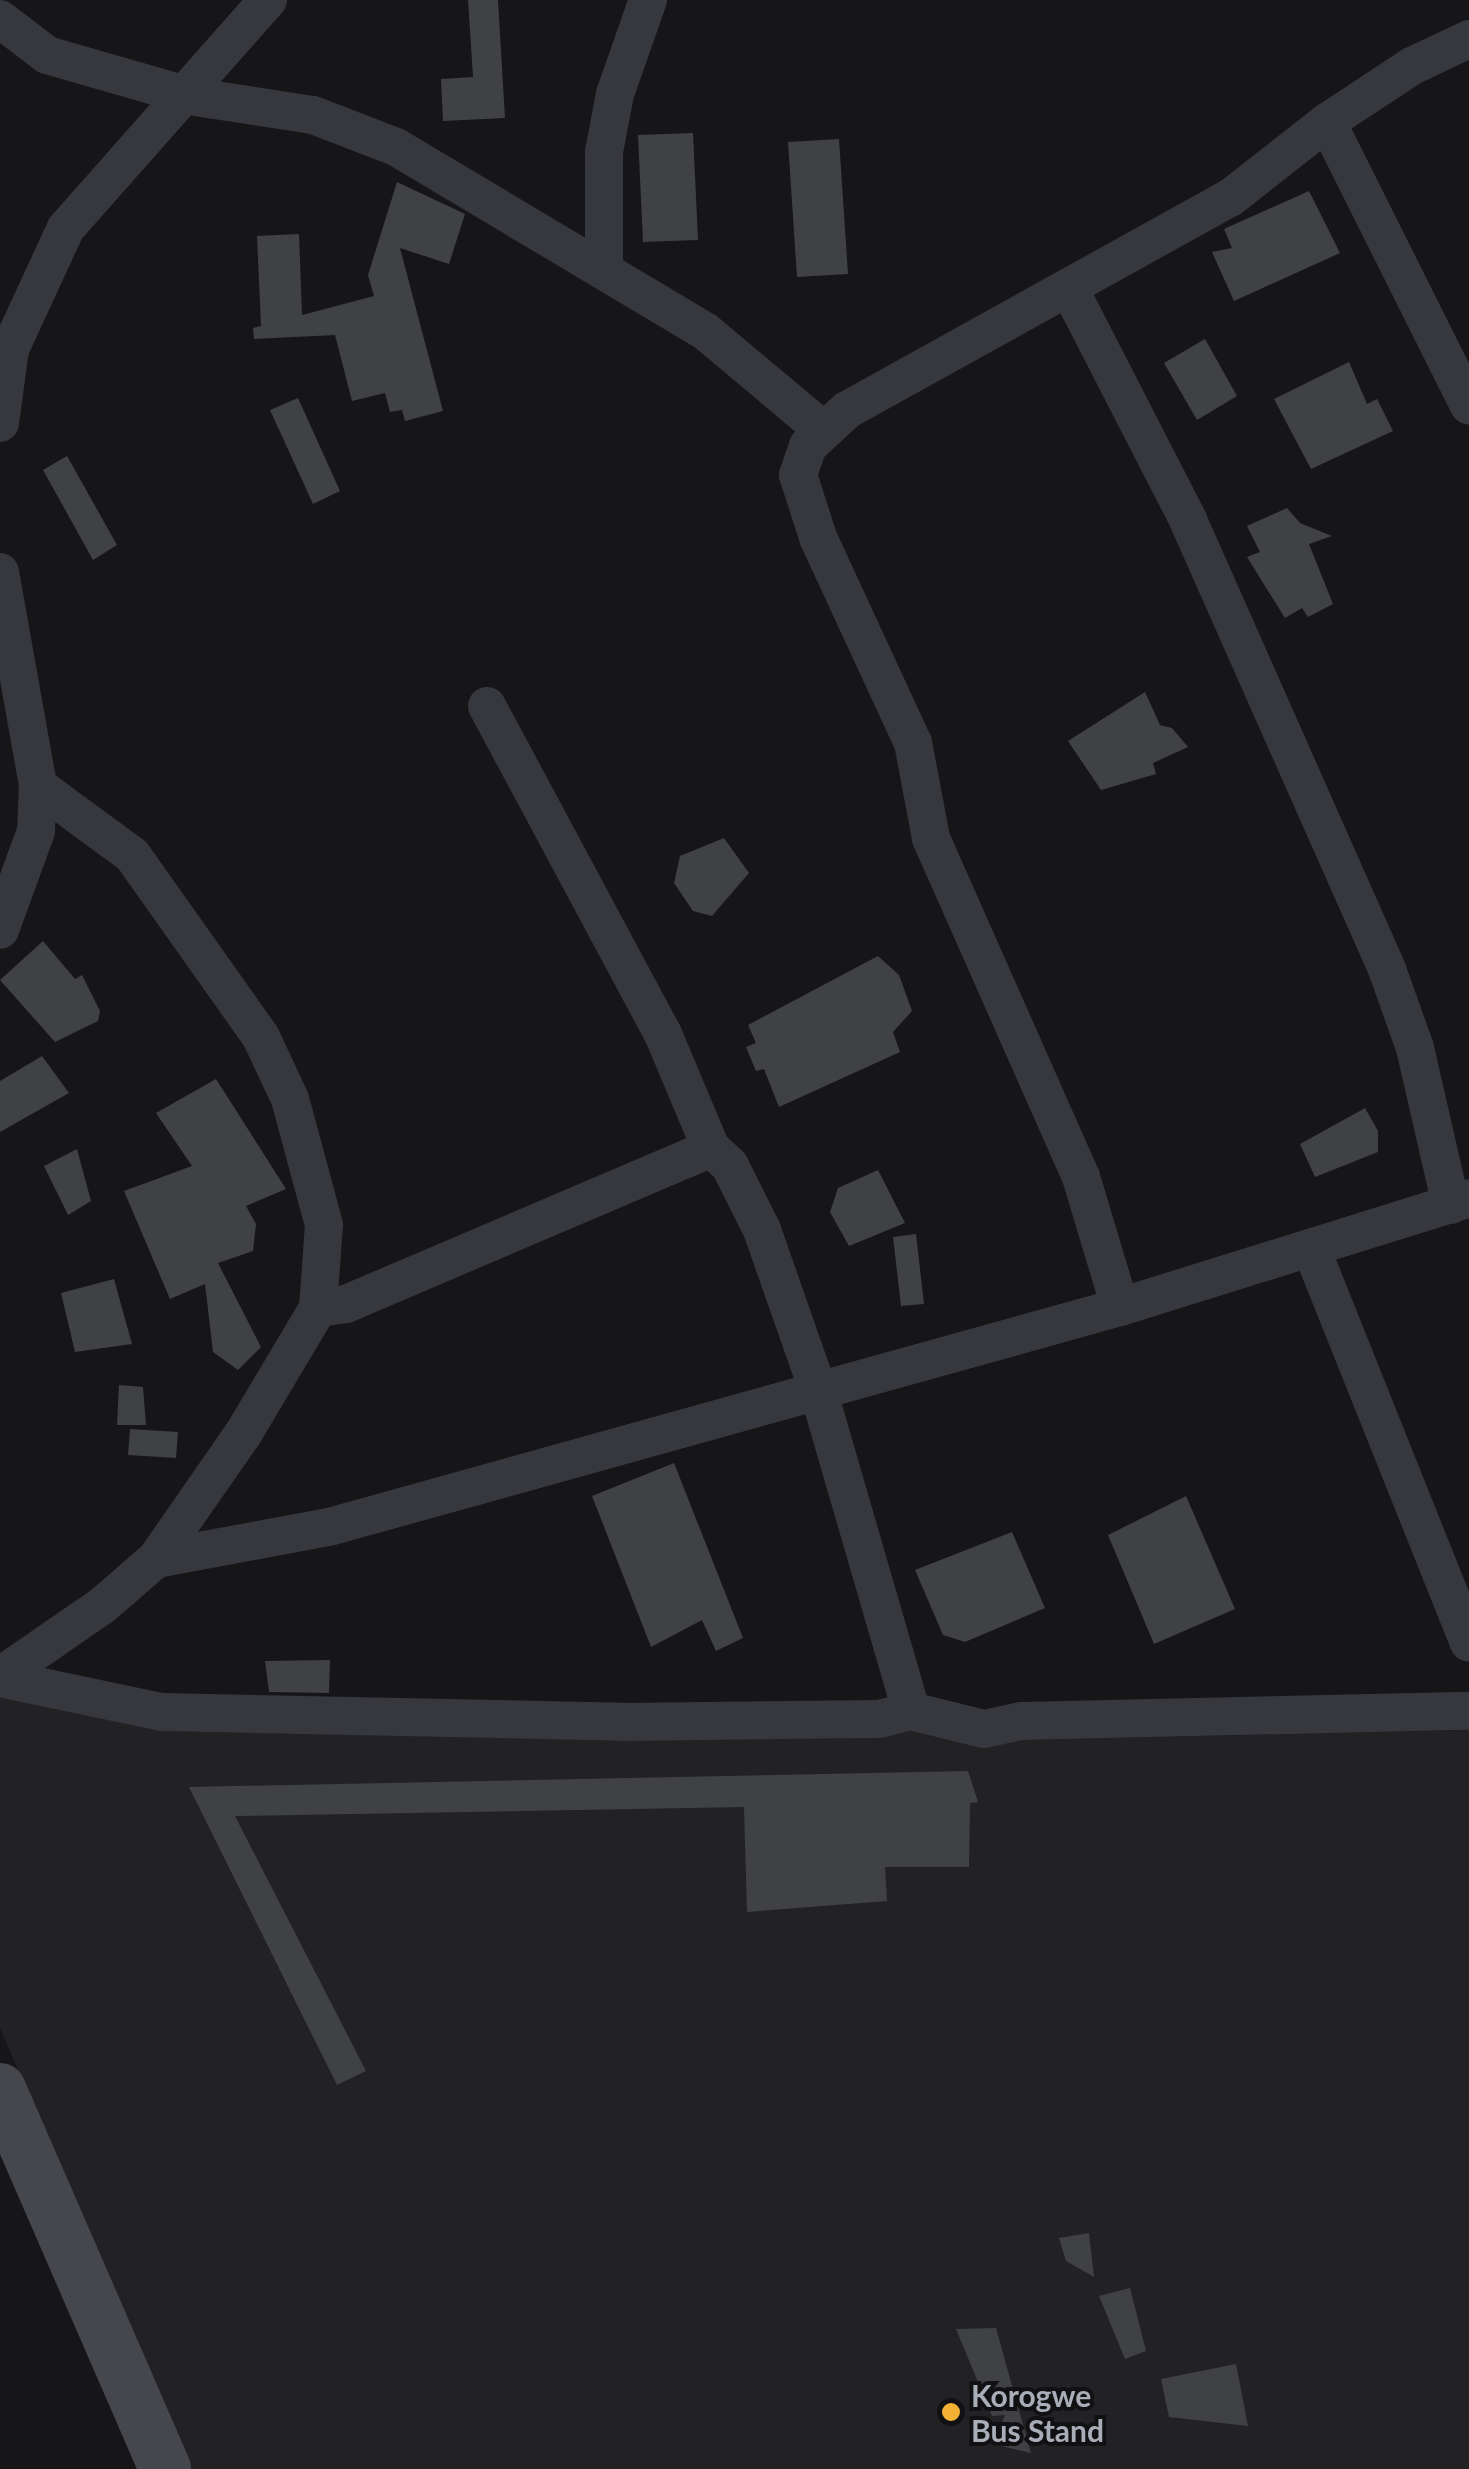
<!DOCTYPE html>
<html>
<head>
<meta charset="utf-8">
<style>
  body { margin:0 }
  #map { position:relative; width:1469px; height:2469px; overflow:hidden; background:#161618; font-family:Lato,sans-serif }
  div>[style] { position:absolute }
  .built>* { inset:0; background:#222225 }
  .building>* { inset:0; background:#404145 }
  .street>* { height:38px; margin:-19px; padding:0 19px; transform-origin:19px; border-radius:19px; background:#37383d }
  .secondary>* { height:52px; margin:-26px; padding:0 26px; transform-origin:26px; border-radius:26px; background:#45474d }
  .dots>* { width:28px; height:28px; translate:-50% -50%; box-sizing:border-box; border:5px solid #111113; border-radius:50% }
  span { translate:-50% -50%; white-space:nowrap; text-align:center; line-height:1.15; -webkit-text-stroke:8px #111113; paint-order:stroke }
  .poi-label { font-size:30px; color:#a8adb8; font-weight:700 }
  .left { translate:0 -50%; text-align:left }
</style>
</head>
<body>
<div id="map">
  <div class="built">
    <div style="clip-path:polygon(0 1697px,160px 1731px,624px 1740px,881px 1738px,911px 1730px,984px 1748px,1025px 1740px,1469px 1730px,1469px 2469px,190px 2469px,0 2028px)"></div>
  </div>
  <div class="building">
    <div style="clip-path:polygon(468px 0,498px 0,505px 118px,443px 121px,441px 79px,473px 77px)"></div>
    <div style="clip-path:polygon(693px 133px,698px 240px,643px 242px,638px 135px)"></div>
    <div style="clip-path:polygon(839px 139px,848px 274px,797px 277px,788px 142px)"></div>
    <div style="clip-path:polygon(397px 182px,465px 214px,449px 264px,400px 248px,443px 411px,405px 421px,402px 410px,390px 412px,385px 393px,352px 401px,335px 335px,254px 339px,253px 328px,261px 326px,257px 236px,299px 234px,302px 315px,374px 296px,368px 275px)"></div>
    <div style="clip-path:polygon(1309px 191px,1340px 253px,1234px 301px,1212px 252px,1232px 248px,1224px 229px)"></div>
    <div style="clip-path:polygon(1205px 339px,1237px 396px,1197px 420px,1164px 363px)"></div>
    <div style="clip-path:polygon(1349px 362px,1367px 404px,1377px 399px,1393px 431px,1311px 469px,1274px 399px)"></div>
    <div style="clip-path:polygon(298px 398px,340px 491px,313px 504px,270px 410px)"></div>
    <div style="clip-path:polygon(67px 456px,117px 545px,93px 560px,43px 470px)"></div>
    <div style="clip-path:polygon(1287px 508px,1300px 523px,1332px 536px,1309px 544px,1333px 604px,1308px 617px,1302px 608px,1285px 618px,1247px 557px,1260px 552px,1247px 526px)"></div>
    <div style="clip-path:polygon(1145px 692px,1160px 725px,1172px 728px,1188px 747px,1153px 763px,1156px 774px,1101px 790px,1068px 741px)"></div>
    <div style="clip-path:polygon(724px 838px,749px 873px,712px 916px,693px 911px,674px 883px,680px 856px)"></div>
    <div style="clip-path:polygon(43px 941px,75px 979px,82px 975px,100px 1011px,98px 1021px,55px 1042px,0 980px)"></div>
    <div style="clip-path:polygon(878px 956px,899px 975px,912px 1011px,893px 1032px,900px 1052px,779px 1107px,764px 1069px,756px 1071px,746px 1047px,756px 1043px,748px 1025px)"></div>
    <div style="clip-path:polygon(42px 1056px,69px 1093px,0 1132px,0 1081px)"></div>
    <div style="clip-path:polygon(216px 1079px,286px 1189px,246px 1206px,256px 1224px,253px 1251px,218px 1263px,261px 1347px,238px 1370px,213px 1352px,205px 1284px,170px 1299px,124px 1191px,192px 1166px,156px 1113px)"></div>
    <div style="clip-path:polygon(1365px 1108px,1378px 1131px,1378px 1152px,1315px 1177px,1300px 1144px)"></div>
    <div style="clip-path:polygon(77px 1149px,91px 1201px,68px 1215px,44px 1166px)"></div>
    <div style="clip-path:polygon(878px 1170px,905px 1223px,849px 1246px,830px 1212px,838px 1188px)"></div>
    <div style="clip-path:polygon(916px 1234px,924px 1304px,901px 1306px,893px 1237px)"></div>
    <div style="clip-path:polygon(114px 1279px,132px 1344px,75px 1352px,61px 1293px)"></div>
    <div style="clip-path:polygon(119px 1385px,143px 1387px,146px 1425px,117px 1425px)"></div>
    <div style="clip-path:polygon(130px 1429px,178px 1432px,176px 1458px,128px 1455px)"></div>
    <div style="clip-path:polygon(674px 1463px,743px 1638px,716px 1651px,702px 1620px,651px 1647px,592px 1496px)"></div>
    <div style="clip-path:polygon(1186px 1496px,1235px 1609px,1154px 1644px,1108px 1535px)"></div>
    <div style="clip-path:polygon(1012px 1532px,1045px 1608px,965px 1642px,943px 1635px,915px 1570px)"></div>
    <div style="clip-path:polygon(330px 1660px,329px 1693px,269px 1692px,265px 1661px)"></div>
    <div style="clip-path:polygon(968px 1771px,978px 1802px,970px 1803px,969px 1867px,885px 1867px,887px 1901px,747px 1912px,744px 1807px,235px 1816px,366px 2071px,337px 2085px,189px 1787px)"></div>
    <div style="clip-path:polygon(1089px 2233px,1094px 2277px,1066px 2261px,1059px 2238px)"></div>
    <div style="clip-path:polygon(1130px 2288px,1146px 2351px,1125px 2359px,1099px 2296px)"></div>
    <div style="clip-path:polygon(996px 2328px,1014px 2393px,1031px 2453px,993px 2444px,1005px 2415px,992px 2416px,956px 2329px)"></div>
    <div style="clip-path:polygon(1236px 2364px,1248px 2426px,1169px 2417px,1161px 2379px)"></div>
  </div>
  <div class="street">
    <div style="left:0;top:19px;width:59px;rotate:37.5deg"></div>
    <div style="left:47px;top:55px;width:148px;rotate:16.1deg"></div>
    <div style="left:189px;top:96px;width:125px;rotate:8.7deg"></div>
    <div style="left:313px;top:115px;width:89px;rotate:21.1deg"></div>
    <div style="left:396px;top:147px;width:360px;rotate:30.8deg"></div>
    <div style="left:705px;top:331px;width:155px;rotate:40deg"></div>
    <div style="left:1327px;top:122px;width:317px;rotate:63.4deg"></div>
    <div style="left:604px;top:266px;width:114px;rotate:-90deg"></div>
    <div style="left:604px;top:152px;width:59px;rotate:-79.3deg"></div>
    <div style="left:615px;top:94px;width:100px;rotate:-70.7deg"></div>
    <div style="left:1070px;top:290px;width:259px;rotate:62.8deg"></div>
    <div style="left:1188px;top:520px;width:494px;rotate:66.1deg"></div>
    <div style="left:1388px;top:972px;width:81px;rotate:70.4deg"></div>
    <div style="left:1415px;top:1048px;width:161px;rotate:77.1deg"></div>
    <div style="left:0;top:423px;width:75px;rotate:-82.3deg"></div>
    <div style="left:10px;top:349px;width:133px;rotate:-65.2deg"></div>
    <div style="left:66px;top:228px;width:305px;rotate:-48.5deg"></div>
    <div style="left:0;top:572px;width:217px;rotate:79.9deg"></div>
    <div style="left:38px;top:786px;width:45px;rotate:92.5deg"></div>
    <div style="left:36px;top:831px;width:105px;rotate:110deg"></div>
    <div style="left:487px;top:706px;width:372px;rotate:61.8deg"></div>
    <div style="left:663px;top:1034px;width:124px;rotate:67.2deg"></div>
    <div style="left:711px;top:1148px;width:26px;rotate:43deg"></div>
    <div style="left:730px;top:1166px;width:72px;rotate:63.4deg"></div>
    <div style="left:762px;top:1230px;width:170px;rotate:70.7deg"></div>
    <div style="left:818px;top:1390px;width:334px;rotate:73.8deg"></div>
    <div style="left:1311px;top:1248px;width:425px;rotate:68.2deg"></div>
    <div style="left:1120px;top:1307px;width:136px;rotate:-106.7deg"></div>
    <div style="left:1081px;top:1177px;width:371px;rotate:-113.9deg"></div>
    <div style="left:931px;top:838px;width:97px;rotate:-100.7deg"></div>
    <div style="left:913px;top:743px;width:227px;rotate:-114.8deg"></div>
    <div style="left:818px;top:537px;width:65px;rotate:-107.9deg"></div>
    <div style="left:798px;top:475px;width:31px;rotate:-71deg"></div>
    <div style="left:808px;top:446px;width:53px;rotate:-42.7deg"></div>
    <div style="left:847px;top:410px;width:438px;rotate:-29deg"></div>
    <div style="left:1230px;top:198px;width:123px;rotate:-38.1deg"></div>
    <div style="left:1327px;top:122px;width:102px;rotate:-33.4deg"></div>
    <div style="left:1412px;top:66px;width:63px;rotate:-25.3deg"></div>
    <div style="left:318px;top:1308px;width:28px;rotate:-8deg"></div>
    <div style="left:346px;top:1304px;width:397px;rotate:-23.1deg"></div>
    <div style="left:156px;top:1559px;width:176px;rotate:-10.5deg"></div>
    <div style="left:329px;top:1527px;width:821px;rotate:-15.54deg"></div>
    <div style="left:1120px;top:1307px;width:366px;rotate:-17.3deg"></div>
    <div style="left:0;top:1676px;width:125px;rotate:-34.6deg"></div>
    <div style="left:103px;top:1605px;width:70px;rotate:-41deg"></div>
    <div style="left:156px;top:1559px;width:152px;rotate:-55.2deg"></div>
    <div style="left:243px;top:1434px;width:147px;rotate:-59.2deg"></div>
    <div style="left:318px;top:1308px;width:83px;rotate:-85.9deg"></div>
    <div style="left:324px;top:1225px;width:131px;rotate:-105.1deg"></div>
    <div style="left:290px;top:1099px;width:68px;rotate:-115.1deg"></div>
    <div style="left:261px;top:1037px;width:223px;rotate:-125.3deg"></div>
    <div style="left:132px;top:855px;width:117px;rotate:-143.7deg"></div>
    <div style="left:0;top:1678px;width:166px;rotate:11.9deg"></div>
    <div style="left:162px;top:1712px;width:462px;rotate:1.2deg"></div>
    <div style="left:624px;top:1722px;width:255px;rotate:-0.7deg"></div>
    <div style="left:879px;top:1719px;width:33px;rotate:-14deg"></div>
    <div style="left:911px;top:1711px;width:75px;rotate:13.9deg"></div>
    <div style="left:984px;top:1729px;width:39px;rotate:-12deg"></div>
    <div style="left:1022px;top:1721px;width:447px;rotate:-1.3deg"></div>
  </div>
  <div class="secondary">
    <div style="left:0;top:2089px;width:414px;rotate:66.5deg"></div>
  </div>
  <div class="dots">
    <div style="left:951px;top:2412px;background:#f2b134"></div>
  </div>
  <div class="poi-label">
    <span class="left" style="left:971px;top:2412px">Korogwe<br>Bus Stand</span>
  </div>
</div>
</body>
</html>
